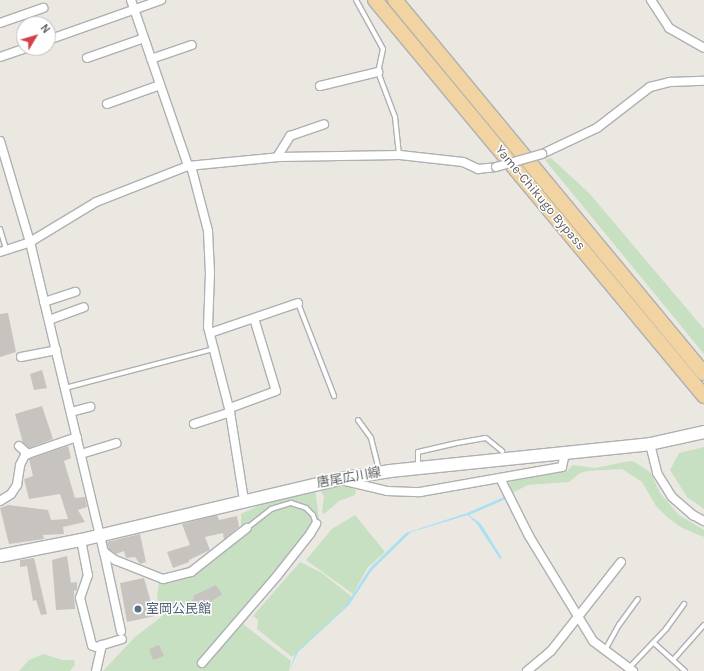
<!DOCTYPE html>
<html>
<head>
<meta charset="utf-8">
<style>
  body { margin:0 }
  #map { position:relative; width:704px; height:671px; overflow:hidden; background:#ebe8e2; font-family:Karla,"Noto Sans JP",sans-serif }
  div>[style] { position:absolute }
  .green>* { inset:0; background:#c6e0c1 }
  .water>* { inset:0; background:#a9e0f4 }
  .building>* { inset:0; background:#c7c3bf }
  .roads { filter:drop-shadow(1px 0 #aeb0b3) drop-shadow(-1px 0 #aeb0b3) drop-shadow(0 1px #aeb0b3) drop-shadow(0 -1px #aeb0b3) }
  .service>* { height:4px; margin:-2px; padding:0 2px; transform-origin:2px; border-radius:2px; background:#fff }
  .minor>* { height:8px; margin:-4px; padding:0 4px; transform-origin:4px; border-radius:4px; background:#fff }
  .secondary>* { height:12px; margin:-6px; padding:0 6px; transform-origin:6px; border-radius:6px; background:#fff }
  .trunk>* { height:14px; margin:-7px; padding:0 7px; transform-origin:7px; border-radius:7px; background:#f2d4a2 }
  .bridges { filter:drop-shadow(1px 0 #aeb0b3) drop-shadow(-1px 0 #aeb0b3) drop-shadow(0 1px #aeb0b3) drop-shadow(0 -1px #aeb0b3) }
  .minor-bridge>* { height:8px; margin:-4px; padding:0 4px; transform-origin:4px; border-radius:4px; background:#fff }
  .dots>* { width:11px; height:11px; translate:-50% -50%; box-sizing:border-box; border:2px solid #fff; border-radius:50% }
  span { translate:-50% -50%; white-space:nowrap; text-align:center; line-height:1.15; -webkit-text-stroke:3px #fff; paint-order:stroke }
  .street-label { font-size:13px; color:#5b5e61 }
  .service-label { font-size:13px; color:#4e5e75 }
  .left { translate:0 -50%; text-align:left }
  .north { position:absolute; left:16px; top:16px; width:40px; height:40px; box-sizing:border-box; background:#fff; border:1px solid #bdbfc0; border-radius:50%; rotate:52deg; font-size:11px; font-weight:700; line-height:16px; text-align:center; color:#5b5e61 }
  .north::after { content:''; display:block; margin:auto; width:14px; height:18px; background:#d4404c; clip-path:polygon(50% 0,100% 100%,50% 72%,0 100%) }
</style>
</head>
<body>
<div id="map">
  <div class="green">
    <div style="clip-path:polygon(551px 158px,589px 193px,704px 329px,704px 354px,545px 160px)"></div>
    <div style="clip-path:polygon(704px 447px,704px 509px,687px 497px,670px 470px,679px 453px)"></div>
    <div style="clip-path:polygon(630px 461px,635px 462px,651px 473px,660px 493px,679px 515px,704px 530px,704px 537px,682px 528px,667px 517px,656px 506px,642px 482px,622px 469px,587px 471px,580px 473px,569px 482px,528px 485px,510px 494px,508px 490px,509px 483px,513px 481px,567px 471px,573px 465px,595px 468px)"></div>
    <div style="clip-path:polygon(345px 485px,356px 490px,355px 495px,339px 501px,324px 514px,322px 512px,324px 496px,321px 492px,323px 489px)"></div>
    <div style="clip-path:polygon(315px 488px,320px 526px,316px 534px,243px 624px,291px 661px,289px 671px,103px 671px,135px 637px,161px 617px,157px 596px,160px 576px,196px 564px,241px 528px,241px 514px,279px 496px)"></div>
    <div style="clip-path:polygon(355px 515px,385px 552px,368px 567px,353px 594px,306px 560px,332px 529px)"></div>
    <div style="clip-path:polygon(300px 562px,322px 573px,352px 597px,345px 607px,292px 657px,257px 629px,258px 620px,253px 616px)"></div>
    <div style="clip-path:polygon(44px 654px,62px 660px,74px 660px,75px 665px,70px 671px,19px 671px,29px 660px)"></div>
  </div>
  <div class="water">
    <div style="clip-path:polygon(504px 497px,506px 499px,469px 515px,481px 524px,502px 558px,500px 559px,477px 524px,468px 515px,411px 532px,372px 570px,349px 605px,298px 652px,289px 671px,296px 652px,344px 608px,370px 568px,406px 533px,467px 513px)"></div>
  </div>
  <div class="building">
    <div style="clip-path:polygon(8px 313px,16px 352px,0 357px,0 314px)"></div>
    <div style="clip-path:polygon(42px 370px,47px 388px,34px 390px,30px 374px)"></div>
    <div style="clip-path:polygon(42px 406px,53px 439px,29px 448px,23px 443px,15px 414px)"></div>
    <div style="clip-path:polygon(68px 446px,71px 458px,64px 461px,75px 498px,85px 497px,87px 507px,78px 510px,85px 522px,63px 527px,64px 534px,43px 535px,44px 539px,9px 544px,0 508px,8px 505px,48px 510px,51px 520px,68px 519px,60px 494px,29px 499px,24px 479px,33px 476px,29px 459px)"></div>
    <div style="clip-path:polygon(217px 515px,219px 520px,237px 516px,239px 527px,224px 539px,223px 533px,205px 537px,210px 550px,189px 560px,189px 562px,173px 568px,167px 552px,190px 545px,182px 524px)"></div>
    <div style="clip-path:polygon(140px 534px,146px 562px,140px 564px,135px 557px,126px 558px,124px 551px,116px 554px,109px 549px,107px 542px)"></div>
    <div style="clip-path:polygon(67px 556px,71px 583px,77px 582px,77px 590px,74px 591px,75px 609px,56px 610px,52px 560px)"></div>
    <div style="clip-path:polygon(34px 558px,47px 614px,41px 615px,36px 600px,33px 601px,27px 566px,20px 567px,20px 560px)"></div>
    <div style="clip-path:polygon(144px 578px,155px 616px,127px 622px,120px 583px)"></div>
    <div style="clip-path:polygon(216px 585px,222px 594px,200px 609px,196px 607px,192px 600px,194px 598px,193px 596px)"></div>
    <div style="clip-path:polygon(159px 645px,164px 656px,153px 660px,149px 649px)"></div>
  </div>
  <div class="roads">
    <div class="service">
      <div style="left:356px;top:0;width:56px;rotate:61.1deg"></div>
      <div style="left:383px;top:49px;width:24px;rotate:102deg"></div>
      <div style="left:378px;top:72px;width:48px;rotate:69.3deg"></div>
      <div style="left:395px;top:117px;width:38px;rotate:84deg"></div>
      <div style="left:0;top:229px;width:21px;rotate:73deg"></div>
      <div style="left:298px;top:303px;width:100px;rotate:68.8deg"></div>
      <div style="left:65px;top:388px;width:154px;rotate:-14.7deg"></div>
      <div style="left:358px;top:420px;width:22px;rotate:54deg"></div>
      <div style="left:371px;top:438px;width:33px;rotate:76deg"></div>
      <div style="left:418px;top:466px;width:14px;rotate:-90deg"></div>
      <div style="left:418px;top:452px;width:40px;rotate:-13deg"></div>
      <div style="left:457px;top:443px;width:29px;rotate:-10deg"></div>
      <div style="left:486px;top:438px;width:21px;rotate:39deg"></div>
      <div style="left:247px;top:528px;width:31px;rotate:-38deg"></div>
      <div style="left:271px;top:509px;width:21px;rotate:-17deg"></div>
      <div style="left:291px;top:503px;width:16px;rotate:18deg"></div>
      <div style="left:306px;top:508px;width:10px;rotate:45deg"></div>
      <div style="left:313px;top:515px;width:9px;rotate:72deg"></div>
      <div style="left:654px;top:643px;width:42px;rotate:42.1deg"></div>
      <div style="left:605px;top:650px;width:29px;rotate:-61deg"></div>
      <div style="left:619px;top:625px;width:32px;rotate:-54deg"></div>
      <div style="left:673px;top:660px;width:47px;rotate:-48.5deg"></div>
      <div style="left:629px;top:668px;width:54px;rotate:-46.5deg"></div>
      <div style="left:666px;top:629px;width:31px;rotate:-54deg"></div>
    </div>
    <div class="minor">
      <div style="left:131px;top:0;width:176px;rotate:71deg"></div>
      <div style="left:651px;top:0;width:33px;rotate:57deg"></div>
      <div style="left:669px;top:28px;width:40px;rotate:29.7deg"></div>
      <div style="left:0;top:23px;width:46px;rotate:-19.2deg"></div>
      <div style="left:48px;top:40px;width:120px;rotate:-19.5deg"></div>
      <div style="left:0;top:57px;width:28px;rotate:-19deg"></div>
      <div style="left:87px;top:58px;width:60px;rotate:-19.3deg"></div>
      <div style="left:151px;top:59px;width:43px;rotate:-18.9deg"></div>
      <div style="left:320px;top:86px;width:60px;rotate:-13.6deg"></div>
      <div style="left:107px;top:104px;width:56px;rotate:-19.7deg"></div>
      <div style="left:0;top:141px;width:105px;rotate:73.5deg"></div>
      <div style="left:30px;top:242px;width:319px;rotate:76.6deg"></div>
      <div style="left:104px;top:552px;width:14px;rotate:36deg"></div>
      <div style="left:115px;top:560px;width:52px;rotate:21.6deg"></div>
      <div style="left:163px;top:579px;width:29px;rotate:-14deg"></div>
      <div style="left:191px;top:572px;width:71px;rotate:-38.2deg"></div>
      <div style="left:542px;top:154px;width:61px;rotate:-25.3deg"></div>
      <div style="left:597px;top:128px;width:67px;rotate:-37.7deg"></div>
      <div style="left:650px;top:87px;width:21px;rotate:-14deg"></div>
      <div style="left:670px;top:82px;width:34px;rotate:-2deg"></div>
      <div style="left:277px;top:157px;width:25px;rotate:-58deg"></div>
      <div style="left:290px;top:136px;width:36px;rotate:-19deg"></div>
      <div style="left:191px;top:166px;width:67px;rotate:75.3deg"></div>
      <div style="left:208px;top:231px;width:42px;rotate:87.3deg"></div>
      <div style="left:210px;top:273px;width:54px;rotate:92.1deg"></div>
      <div style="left:208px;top:327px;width:88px;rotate:75.5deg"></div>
      <div style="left:230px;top:412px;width:89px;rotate:81deg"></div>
      <div style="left:0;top:252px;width:32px;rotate:-18deg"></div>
      <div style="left:30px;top:242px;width:77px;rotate:-31.2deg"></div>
      <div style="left:96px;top:202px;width:99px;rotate:-21.4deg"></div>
      <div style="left:188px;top:166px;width:91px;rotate:-5.6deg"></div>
      <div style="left:279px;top:157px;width:121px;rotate:-0.9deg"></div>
      <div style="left:400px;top:155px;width:63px;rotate:6.3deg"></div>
      <div style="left:463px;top:162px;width:17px;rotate:25deg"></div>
      <div style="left:478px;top:169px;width:18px;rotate:-6deg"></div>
      <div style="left:44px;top:302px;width:33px;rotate:-18deg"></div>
      <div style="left:49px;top:320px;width:37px;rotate:-20deg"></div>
      <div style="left:210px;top:333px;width:93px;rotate:-18.8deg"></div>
      <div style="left:21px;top:357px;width:36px;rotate:-11deg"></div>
      <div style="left:230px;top:408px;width:49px;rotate:-20.3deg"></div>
      <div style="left:276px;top:391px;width:76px;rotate:-106.8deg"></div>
      <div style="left:71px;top:412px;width:20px;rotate:-15deg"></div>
      <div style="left:194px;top:424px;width:38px;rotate:-18deg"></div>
      <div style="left:650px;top:444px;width:30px;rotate:76deg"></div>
      <div style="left:657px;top:473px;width:28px;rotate:58deg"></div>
      <div style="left:672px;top:497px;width:28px;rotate:41deg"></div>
      <div style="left:693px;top:515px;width:13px;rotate:29deg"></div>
      <div style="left:19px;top:446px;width:12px;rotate:42deg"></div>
      <div style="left:81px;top:454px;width:37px;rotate:-17deg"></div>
      <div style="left:500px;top:478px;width:65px;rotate:63.4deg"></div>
      <div style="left:529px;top:536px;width:123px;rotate:58.6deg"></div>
      <div style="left:593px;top:641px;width:50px;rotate:36.9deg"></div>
      <div style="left:341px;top:480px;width:47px;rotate:13.4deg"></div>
      <div style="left:387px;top:491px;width:33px;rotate:2deg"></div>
      <div style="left:420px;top:492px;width:144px;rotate:-10deg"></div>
      <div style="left:562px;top:467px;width:14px;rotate:-78deg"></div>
      <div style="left:0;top:501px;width:13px;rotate:-32deg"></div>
      <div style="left:11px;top:494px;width:11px;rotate:-56deg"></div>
      <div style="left:17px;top:485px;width:20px;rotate:-81deg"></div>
      <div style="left:20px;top:465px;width:11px;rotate:-63deg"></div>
      <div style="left:25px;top:455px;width:55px;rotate:-19.1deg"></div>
      <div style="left:81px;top:540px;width:36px;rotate:79deg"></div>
      <div style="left:88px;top:575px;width:24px;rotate:109deg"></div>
      <div style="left:80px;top:598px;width:49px;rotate:75.7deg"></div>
      <div style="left:92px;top:645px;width:4px;rotate:27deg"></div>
      <div style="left:96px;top:647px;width:27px;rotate:-17deg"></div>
      <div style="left:104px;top:552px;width:81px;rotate:77.9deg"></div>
      <div style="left:202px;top:663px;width:115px;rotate:-49.2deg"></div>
      <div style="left:277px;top:576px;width:53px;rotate:-51.8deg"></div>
      <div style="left:310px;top:534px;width:12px;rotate:-59deg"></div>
      <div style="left:96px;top:671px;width:27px;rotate:-77deg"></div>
      <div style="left:527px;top:671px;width:31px;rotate:-40deg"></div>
      <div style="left:551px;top:651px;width:113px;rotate:-51.8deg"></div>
    </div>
    <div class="secondary">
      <div style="left:0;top:556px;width:83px;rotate:-11.2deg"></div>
      <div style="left:81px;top:540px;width:265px;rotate:-13.3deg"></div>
      <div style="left:339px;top:479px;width:52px;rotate:-8.9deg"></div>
      <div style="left:390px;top:471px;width:261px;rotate:-5.9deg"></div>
      <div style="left:650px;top:444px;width:55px;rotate:-12.5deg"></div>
    </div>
    <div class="trunk">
      <div style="left:375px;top:0;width:515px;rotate:50.28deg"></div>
      <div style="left:395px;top:0;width:484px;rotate:50.4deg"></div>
    </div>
  </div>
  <div class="bridges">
    <div class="minor-bridge">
      <div style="left:496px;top:167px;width:48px;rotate:-15.8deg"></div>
    </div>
  </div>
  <div class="dots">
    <div style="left:138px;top:609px;background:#5c6f8a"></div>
  </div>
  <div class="street-label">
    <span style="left:540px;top:198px;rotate:50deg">Yame-Chikugo Bypass</span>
    <span style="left:349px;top:478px;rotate:-10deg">唐尾広川線</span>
  </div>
  <div class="service-label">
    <span class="left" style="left:146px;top:609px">室岡公民館</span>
  </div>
  <div class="north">N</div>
</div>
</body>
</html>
